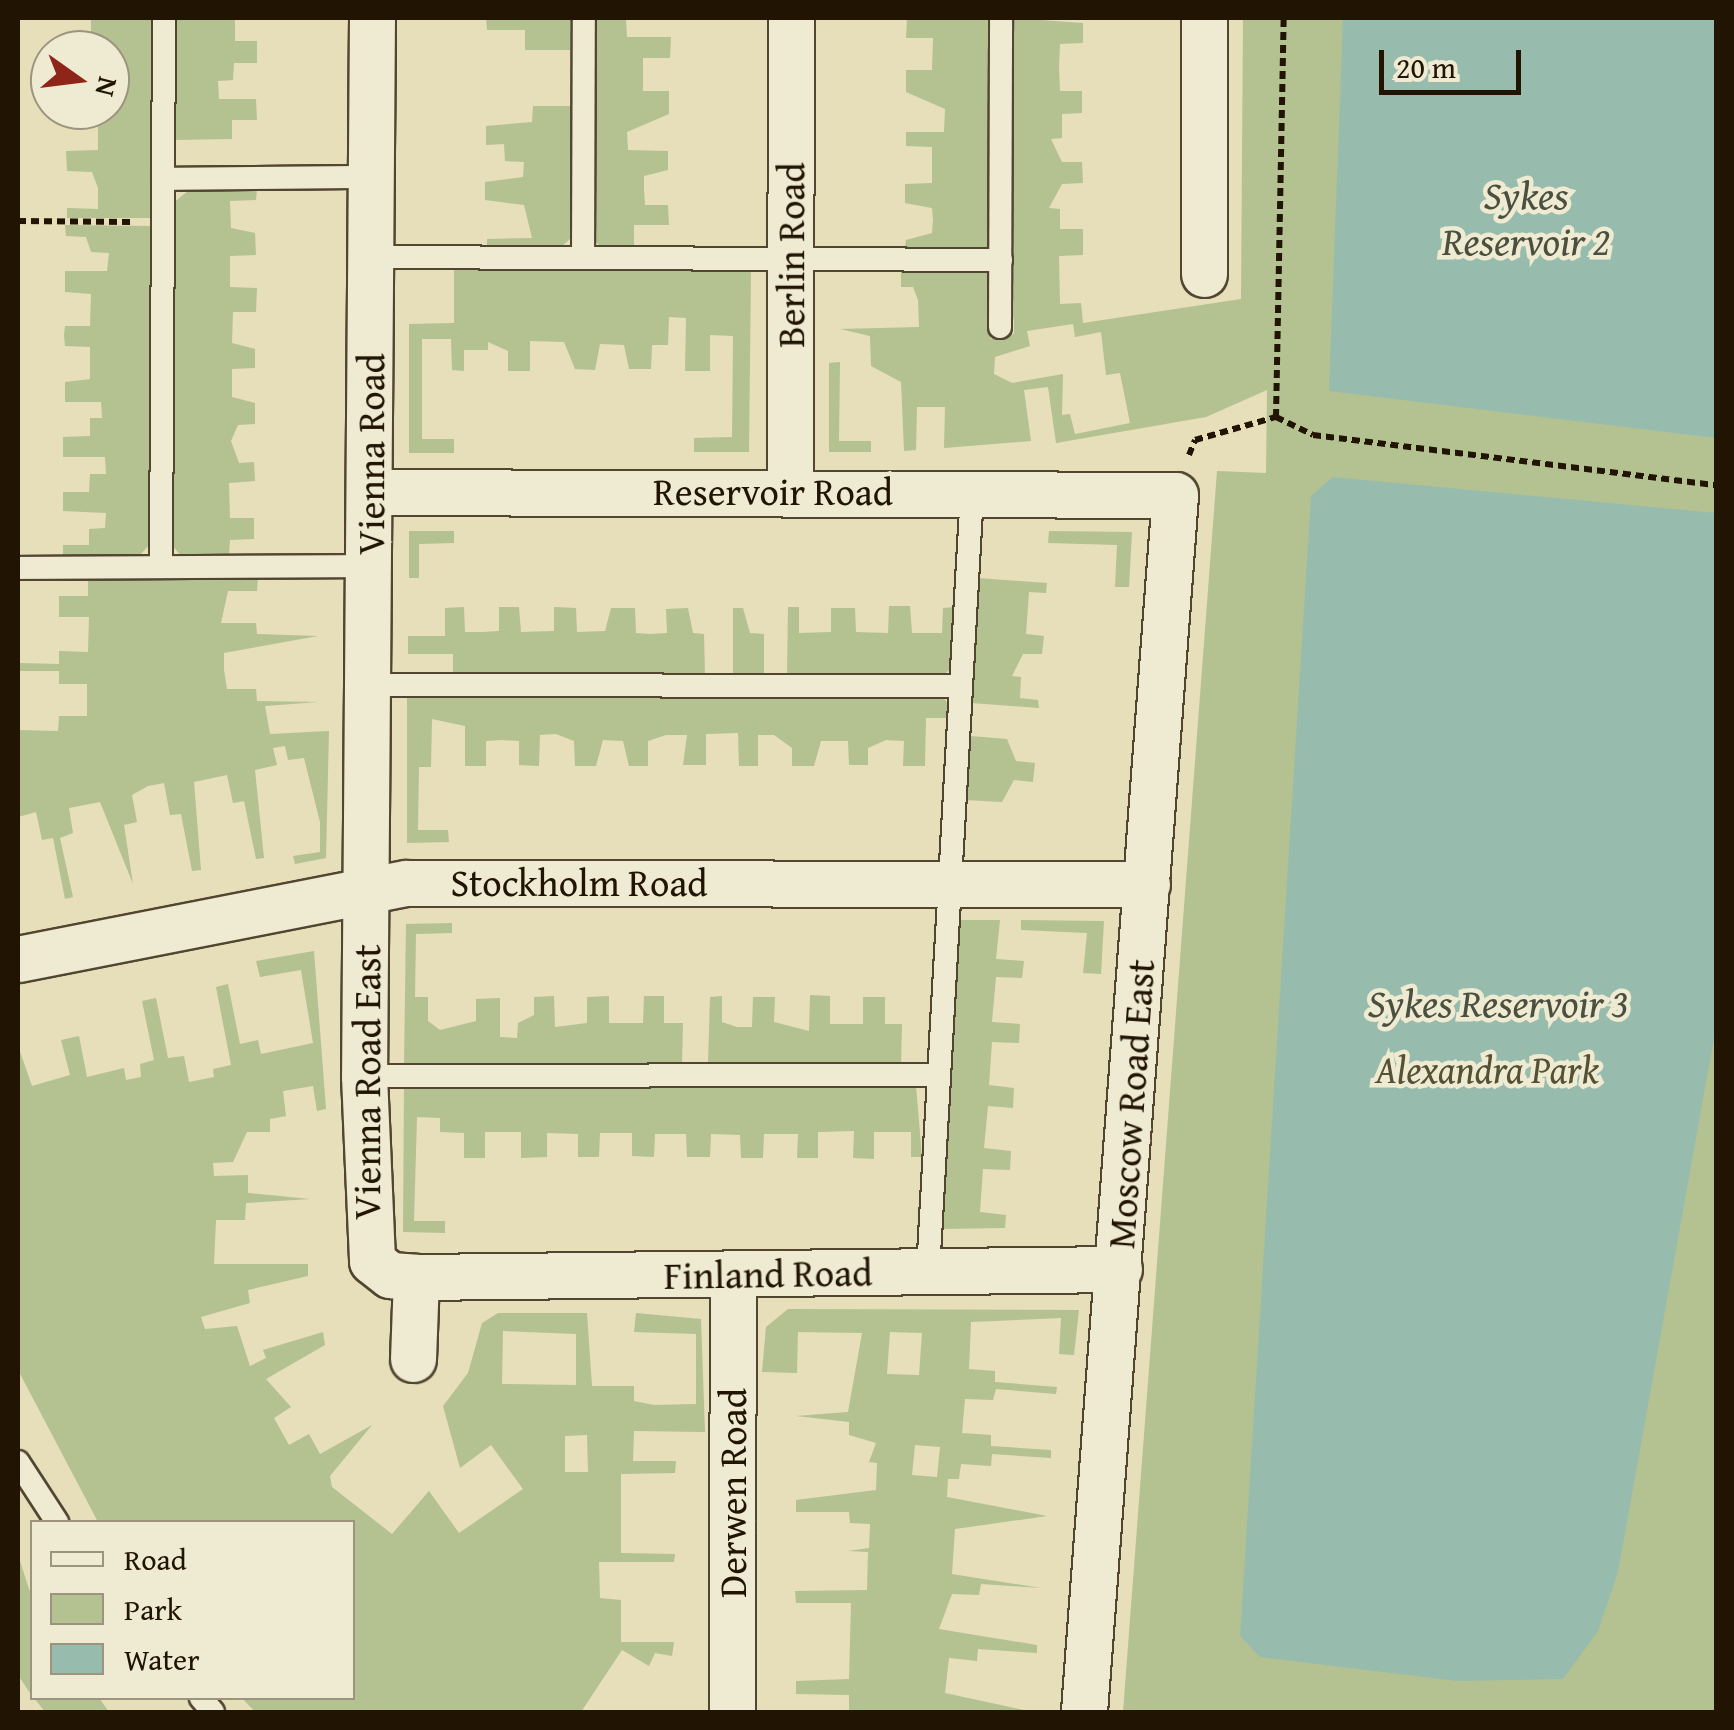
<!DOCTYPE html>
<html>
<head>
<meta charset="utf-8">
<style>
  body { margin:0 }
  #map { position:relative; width:1734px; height:1730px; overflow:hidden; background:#e7deba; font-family:"Gentium Book Plus",serif }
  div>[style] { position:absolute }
  .green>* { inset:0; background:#b4c191 }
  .water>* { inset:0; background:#97bcae }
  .path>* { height:6px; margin-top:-3px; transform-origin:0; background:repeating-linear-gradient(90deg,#211403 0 8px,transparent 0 13px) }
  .roads { filter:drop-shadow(2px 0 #524631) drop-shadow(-2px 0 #524631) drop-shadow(0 2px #524631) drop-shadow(0 -2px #524631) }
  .service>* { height:22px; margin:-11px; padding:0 11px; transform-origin:11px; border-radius:11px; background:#efead2 }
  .minor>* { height:45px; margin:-22.5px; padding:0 22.5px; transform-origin:22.5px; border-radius:22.5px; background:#efead2 }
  span { translate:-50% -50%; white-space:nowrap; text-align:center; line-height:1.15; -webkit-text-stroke:9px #efead2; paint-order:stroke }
  .street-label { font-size:38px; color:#211403 }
  .park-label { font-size:38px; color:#545135; font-style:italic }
  .water-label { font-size:40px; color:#4a4f3f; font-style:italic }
  .frame { position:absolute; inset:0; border:20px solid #211403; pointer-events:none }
  .legend { position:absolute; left:30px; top:1520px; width:325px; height:180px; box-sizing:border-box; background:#efead2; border:2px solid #9d947f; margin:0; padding:12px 18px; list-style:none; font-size:30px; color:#211403 }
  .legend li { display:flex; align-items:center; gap:20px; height:50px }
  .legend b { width:50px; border:2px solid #9d947f }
  .north { position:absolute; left:30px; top:30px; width:100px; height:100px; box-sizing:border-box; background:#efead2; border:2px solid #9d947f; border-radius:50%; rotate:104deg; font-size:28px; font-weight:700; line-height:40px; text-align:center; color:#211403 }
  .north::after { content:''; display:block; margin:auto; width:35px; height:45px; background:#8f2418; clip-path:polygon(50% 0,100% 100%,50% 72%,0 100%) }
  .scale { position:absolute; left:1379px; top:50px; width:142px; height:45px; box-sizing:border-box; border:5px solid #211403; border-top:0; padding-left:12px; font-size:30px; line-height:35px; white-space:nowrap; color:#211403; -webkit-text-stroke:8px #efead2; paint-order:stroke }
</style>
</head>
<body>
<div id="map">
  <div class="green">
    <div style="clip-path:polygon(153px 18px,152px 218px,67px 218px,67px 208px,98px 209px,98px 188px,92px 172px,67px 171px,66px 151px,98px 150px,98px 115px,67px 110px,110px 110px,110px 50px,67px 50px,67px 38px,91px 33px,91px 19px)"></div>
    <div style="clip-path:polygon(174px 18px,235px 18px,235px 41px,257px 41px,257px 63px,234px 63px,233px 80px,218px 81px,219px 99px,256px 99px,257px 120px,232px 120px,232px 139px,174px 140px)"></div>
    <div style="clip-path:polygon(486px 18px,571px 18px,571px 50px,525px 50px,525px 30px,487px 30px)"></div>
    <div style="clip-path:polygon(592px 18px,644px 18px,626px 20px,627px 37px,671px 37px,670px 58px,643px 58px,643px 91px,669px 91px,669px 114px,627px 132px,628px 150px,668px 151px,668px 170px,644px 176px,644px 189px,645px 205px,668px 205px,669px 225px,634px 225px,634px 247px,601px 247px,591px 237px)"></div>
    <div style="clip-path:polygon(907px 18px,990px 18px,990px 249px,905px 249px,906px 240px,932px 233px,933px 220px,932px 208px,905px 203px,905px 184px,932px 183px,932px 147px,906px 146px,906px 132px,944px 132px,945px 109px,906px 92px,906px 70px,932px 70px,933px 38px,906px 38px)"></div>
    <div style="clip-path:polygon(evenodd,1014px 18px,1083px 23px,1083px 43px,1060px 44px,1059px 68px,1060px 91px,1082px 91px,1082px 113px,1062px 114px,1062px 138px,1051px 139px,1062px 162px,1082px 162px,1083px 183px,1062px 184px,1049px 208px,1060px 209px,1060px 229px,1083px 229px,1083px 255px,1059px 256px,1060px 304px,1081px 303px,1083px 323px,1241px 299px,1243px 18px,1716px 18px,1716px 1712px,1123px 1712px,1217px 471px,1266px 473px,1267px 390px,1206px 417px,1056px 443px,1048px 387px,1024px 390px,1031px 441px,944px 448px,945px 407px,917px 407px,916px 450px,904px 451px,901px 382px,871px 366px,870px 336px,840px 329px,919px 327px,918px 300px,913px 287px,901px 287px,901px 269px,990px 270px,990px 339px,1014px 334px,1014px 18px,1073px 324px,1075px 337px,1101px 332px,1106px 375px,1120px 373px,1130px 423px,1075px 434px,1070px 414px,1062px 415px,1063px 374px,1012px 383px,994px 374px,995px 357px,1030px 346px,1027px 331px,1073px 324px)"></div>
    <div style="clip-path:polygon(533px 106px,570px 106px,570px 239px,561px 247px,487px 246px,487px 239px,532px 238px,524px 205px,485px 200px,485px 182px,523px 177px,524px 162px,505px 161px,504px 144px,486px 145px,486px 126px,532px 122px)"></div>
    <div style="clip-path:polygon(257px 189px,256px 200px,230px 201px,231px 228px,255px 233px,256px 255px,230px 256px,230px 287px,257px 288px,256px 312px,233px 312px,232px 343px,255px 349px,255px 368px,232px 369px,232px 397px,255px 403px,255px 424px,238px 425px,231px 441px,239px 463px,254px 462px,255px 481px,229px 483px,230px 518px,254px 518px,254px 539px,230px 540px,229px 557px,182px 557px,171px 544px,173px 203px,188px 191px)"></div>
    <div style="clip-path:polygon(65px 225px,152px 226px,150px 544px,138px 557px,63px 556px,63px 545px,89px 545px,89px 529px,105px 528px,106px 513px,63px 511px,63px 492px,89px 492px,90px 474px,106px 474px,105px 457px,63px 457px,63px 437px,90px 436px,90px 418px,102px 418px,101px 402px,65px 402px,65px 382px,90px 379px,90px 347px,65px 346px,64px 335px,65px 326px,90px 326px,91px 294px,65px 292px,65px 271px,107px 271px,109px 253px,91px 252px,86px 237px,66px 236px)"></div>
    <div style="clip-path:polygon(454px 268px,751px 269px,749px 452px,694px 452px,694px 438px,732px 437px,733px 336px,710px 335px,710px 371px,685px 371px,686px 318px,669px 317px,668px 345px,652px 345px,651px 369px,629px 369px,624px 345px,600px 344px,595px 370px,575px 369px,564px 342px,530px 341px,530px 371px,508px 371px,508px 351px,488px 342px,488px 350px,464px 350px,464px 371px,452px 370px,451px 339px,422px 339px,422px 439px,454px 439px,454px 453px,409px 453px,409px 324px,454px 323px)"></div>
    <div style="clip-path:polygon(840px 362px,839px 441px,871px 441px,871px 452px,829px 452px,829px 363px)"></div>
    <div style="clip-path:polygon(409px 531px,454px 531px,454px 543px,419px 544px,419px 578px,409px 578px)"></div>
    <div style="clip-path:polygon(1049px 531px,1132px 532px,1129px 587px,1115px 587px,1117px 545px,1048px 543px)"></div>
    <div style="clip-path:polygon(88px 577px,258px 577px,257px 591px,228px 591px,221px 623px,256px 623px,257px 634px,318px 636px,224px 653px,224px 670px,227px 689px,256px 689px,257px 701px,318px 702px,265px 706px,270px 734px,329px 731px,326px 858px,295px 864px,293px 856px,320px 852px,320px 822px,304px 758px,288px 760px,285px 746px,273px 748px,277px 765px,255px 770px,264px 858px,256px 859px,244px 801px,233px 803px,227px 775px,194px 782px,201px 870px,192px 871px,181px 814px,170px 815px,164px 783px,148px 786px,132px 795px,137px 822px,124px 825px,133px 884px,100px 802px,69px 808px,73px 833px,60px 838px,73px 897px,65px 899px,53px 838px,42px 840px,36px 812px,18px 817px,18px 730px,58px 731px,59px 716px,87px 716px,87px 684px,59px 684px,59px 671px,18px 671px,18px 663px,59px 664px,59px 651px,88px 652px,89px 617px,59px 617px,59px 596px,88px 596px)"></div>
    <div style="clip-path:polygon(978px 578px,1047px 583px,1046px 593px,1029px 592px,1026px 634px,1044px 636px,1042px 654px,1023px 654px,1012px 676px,1021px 677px,1020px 698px,1038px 700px,1039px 708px,971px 703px)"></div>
    <div style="clip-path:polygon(889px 606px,910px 606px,912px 633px,942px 633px,943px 608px,956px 607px,953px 667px,942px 676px,787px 675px,788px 607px,799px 607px,799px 633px,831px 632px,831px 608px,855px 608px,856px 632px,888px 633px)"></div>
    <div style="clip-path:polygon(464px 607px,465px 632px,482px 632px,499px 631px,499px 607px,519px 607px,521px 632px,554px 631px,554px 607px,576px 608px,577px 632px,605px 631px,611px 608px,635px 608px,636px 633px,650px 634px,667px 633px,666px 609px,688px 608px,693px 633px,704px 634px,705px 676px,453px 676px,453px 654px,408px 654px,408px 636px,445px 636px,445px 608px)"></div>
    <div style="clip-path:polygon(733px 608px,743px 608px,750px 633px,764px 634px,764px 676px,733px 676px)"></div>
    <div style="clip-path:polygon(407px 696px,942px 696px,949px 705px,949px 718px,926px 718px,925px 766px,903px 766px,904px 741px,886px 740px,868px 748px,868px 765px,849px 765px,848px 741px,821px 741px,814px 766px,792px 766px,792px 748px,774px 735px,758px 735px,758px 766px,739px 766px,738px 733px,706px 734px,706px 765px,683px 765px,687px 735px,666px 735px,648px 741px,648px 766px,629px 766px,623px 741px,603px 740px,596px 766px,575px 766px,574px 741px,556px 734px,540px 735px,539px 766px,519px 765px,519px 741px,502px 740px,486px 741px,486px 766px,465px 766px,465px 726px,432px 719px,431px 767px,419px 767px,418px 830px,448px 830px,449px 842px,407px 843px)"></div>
    <div style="clip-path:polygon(970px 736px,1007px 739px,1016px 761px,1035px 763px,1033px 782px,1014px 780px,1002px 802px,965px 800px)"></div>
    <div style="clip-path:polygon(957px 920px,1000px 920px,996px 959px,1024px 961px,1022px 978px,996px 977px,992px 1022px,1020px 1024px,1019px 1043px,992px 1042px,989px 1085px,1014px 1088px,1013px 1108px,988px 1106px,984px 1148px,1011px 1151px,1010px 1170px,983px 1169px,980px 1212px,1006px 1215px,1005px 1228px,939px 1229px)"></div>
    <div style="clip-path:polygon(1021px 920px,1104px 921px,1101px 974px,1083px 973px,1087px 933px,1021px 930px)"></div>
    <div style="clip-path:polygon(452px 923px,452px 933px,416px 934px,415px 997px,428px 997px,428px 1021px,440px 1030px,476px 1021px,476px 999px,500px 998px,500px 1037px,517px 1038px,518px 1023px,534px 1015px,534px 997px,554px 996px,555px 1027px,587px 1023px,587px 997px,609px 996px,609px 1023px,643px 1023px,644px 996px,664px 996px,664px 1023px,683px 1023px,682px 1064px,404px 1065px,406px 924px)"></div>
    <div style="clip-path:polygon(evenodd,314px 951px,326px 1109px,317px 1111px,313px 1086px,283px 1091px,286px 1116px,270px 1119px,270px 1132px,247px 1132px,233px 1162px,213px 1163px,214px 1176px,248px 1175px,248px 1193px,310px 1199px,246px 1203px,245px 1220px,216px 1220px,214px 1264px,308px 1264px,308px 1276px,248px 1290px,250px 1303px,201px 1317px,205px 1329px,237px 1326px,250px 1366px,266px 1358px,263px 1350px,323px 1332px,325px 1345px,266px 1379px,291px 1407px,274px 1418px,289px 1445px,309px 1434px,320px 1454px,372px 1425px,330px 1476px,332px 1487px,392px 1534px,429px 1491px,459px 1533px,523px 1489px,491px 1445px,460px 1468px,443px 1406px,468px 1373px,482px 1323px,498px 1313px,587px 1313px,592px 1386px,634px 1386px,634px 1401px,654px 1405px,696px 1404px,696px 1334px,634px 1332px,636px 1313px,701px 1319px,705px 1432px,634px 1431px,633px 1461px,676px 1461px,675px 1473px,621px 1474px,621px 1553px,675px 1554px,674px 1562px,599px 1562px,600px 1598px,621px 1600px,621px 1642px,674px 1642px,672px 1656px,655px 1653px,649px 1666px,622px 1650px,581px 1712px,255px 1712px,242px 1698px,352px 1698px,352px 1522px,98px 1522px,18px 1370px,18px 1046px,32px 1086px,70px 1075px,61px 1040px,79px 1036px,87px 1077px,124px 1068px,126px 1080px,141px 1077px,140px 1064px,154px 1060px,142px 1001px,156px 998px,168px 1058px,184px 1056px,189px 1082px,214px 1077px,213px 1069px,231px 1065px,216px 987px,228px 984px,240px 1044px,258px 1040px,261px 1054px,313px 1043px,301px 970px,260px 977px,256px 961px,314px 951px,503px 1331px,576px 1334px,576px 1385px,502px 1384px,503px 1331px,314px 951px,587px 1435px,588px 1472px,565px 1472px,565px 1436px,587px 1435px)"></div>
    <div style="clip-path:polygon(810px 995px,830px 996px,830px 1024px,863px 1024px,863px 997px,885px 997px,885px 1024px,902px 1024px,901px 1065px,708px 1064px,710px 997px,722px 996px,722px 1022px,737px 1027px,752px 1027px,753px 997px,775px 997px,774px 1022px,809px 1031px)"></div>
    <div style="clip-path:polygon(404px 1086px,916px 1086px,922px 1157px,911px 1157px,911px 1132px,874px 1132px,874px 1159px,853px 1158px,854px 1131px,818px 1132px,818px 1158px,797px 1158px,798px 1134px,764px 1134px,763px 1158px,741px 1158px,740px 1135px,711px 1134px,710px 1157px,687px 1157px,686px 1134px,655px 1134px,654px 1157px,632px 1156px,632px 1133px,600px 1133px,599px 1157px,578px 1157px,578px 1134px,547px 1133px,547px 1157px,521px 1158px,521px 1132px,485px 1132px,485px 1158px,464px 1158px,464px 1133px,440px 1132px,440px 1118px,417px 1117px,414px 1221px,445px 1221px,445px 1233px,403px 1232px)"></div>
    <div style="clip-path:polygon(evenodd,788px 1309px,1079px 1310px,1074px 1355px,1059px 1354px,1061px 1318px,971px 1322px,969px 1369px,995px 1371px,995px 1382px,1057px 1387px,1056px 1394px,996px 1389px,993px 1400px,965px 1399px,962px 1433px,991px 1435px,991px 1446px,1051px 1450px,1051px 1458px,992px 1454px,991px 1466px,961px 1464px,959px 1479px,948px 1479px,947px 1497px,1047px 1516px,955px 1529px,952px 1574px,1041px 1588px,981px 1584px,979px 1595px,952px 1594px,939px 1629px,1037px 1645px,1037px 1653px,978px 1649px,977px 1661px,949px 1658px,945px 1693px,1033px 1712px,849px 1712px,849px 1695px,796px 1694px,796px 1681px,849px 1679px,851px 1603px,796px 1603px,795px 1591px,867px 1590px,868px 1552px,848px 1551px,869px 1548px,870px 1524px,850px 1523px,849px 1512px,796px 1512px,796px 1500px,876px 1490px,877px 1463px,869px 1462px,876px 1443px,849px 1435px,849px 1422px,796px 1416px,848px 1412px,862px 1333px,798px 1332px,797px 1373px,762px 1372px,766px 1327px,788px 1309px,890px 1332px,922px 1333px,919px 1375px,887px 1374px,890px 1332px,788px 1309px,915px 1445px,940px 1447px,937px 1477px,912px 1475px,915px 1445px)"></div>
    <div style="clip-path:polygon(18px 1555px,32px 1598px,32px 1696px,18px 1675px)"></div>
    <div style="clip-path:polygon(34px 1698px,99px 1698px,109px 1712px,45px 1712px)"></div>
  </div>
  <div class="water">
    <div style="clip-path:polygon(1343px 18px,1716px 18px,1716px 438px,1329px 391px)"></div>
    <div style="clip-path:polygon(1333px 477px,1716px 513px,1716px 1027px,1618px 1572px,1598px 1631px,1563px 1679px,1457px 1681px,1260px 1657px,1240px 1636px,1311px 496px)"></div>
  </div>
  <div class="path">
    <div style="left:18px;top:221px;width:113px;rotate:0.5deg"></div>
    <div style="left:1276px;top:417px;width:399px;rotate:-88.9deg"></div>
    <div style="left:1189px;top:455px;width:16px;rotate:-68deg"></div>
    <div style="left:1195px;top:440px;width:84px;rotate:-15.9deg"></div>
    <div style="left:1276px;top:417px;width:41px;rotate:25.9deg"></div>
    <div style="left:1313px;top:435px;width:406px;rotate:7.1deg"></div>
  </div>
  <div class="roads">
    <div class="service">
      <div style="left:163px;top:179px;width:208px;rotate:-0.6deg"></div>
      <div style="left:583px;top:256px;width:238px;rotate:-89.8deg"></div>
      <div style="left:372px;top:257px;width:629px;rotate:0.27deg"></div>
      <div style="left:1000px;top:327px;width:309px;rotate:-89.8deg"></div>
      <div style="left:161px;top:567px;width:549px;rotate:-89.69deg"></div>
      <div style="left:18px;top:568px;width:352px;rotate:-0.3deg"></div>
      <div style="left:368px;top:685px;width:593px;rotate:0.1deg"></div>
      <div style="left:364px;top:1076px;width:569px;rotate:-0.1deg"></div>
      <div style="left:928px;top:1272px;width:781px;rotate:-86.77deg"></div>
      <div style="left:18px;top:1462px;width:72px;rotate:57deg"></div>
      <div style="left:201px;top:1698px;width:18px;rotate:49deg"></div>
    </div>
    <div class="minor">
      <div style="left:372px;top:18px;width:1058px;rotate:90.43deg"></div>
      <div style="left:364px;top:1076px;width:185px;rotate:87.5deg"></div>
      <div style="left:372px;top:1261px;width:23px;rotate:38deg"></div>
      <div style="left:390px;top:1275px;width:26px;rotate:4deg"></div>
      <div style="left:416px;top:1277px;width:703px;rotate:-0.65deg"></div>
      <div style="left:1204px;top:274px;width:256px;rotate:-90deg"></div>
      <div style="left:371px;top:492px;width:804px;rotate:0.21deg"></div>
      <div style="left:1175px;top:495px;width:1220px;rotate:94.28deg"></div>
      <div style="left:790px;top:493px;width:475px;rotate:-89.9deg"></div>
      <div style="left:18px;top:959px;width:395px;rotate:-11.1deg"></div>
      <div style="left:406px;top:883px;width:741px;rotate:0.08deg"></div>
      <div style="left:413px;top:1359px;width:82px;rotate:-87.9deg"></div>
      <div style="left:732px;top:1712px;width:438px;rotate:-89.9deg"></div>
    </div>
  </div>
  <div class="street-label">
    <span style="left:791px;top:255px;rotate:-90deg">Berlin Road</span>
    <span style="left:371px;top:454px;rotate:-90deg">Vienna Road</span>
    <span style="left:773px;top:492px">Reservoir Road</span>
    <span style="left:579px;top:883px">Stockholm Road</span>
    <span style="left:367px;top:1082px;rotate:-90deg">Vienna Road East</span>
    <span style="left:1131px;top:1104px;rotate:-86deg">Moscow Road East</span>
    <span style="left:768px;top:1274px;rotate:-1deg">Finland Road</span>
    <span style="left:733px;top:1493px;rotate:-90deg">Derwen Road</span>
  </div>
  <div class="park-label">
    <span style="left:1487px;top:1070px">Alexandra Park</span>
  </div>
  <div class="water-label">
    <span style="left:1526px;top:218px">Sykes<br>Reservoir 2</span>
    <span style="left:1498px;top:1003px">Sykes Reservoir 3</span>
  </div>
  <div class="frame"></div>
  <ul class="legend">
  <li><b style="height:12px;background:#efead2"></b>Road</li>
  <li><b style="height:28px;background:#b4c191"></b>Park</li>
  <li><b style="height:28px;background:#97bcae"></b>Water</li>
  </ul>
  <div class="north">N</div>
  <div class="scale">20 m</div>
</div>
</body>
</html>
